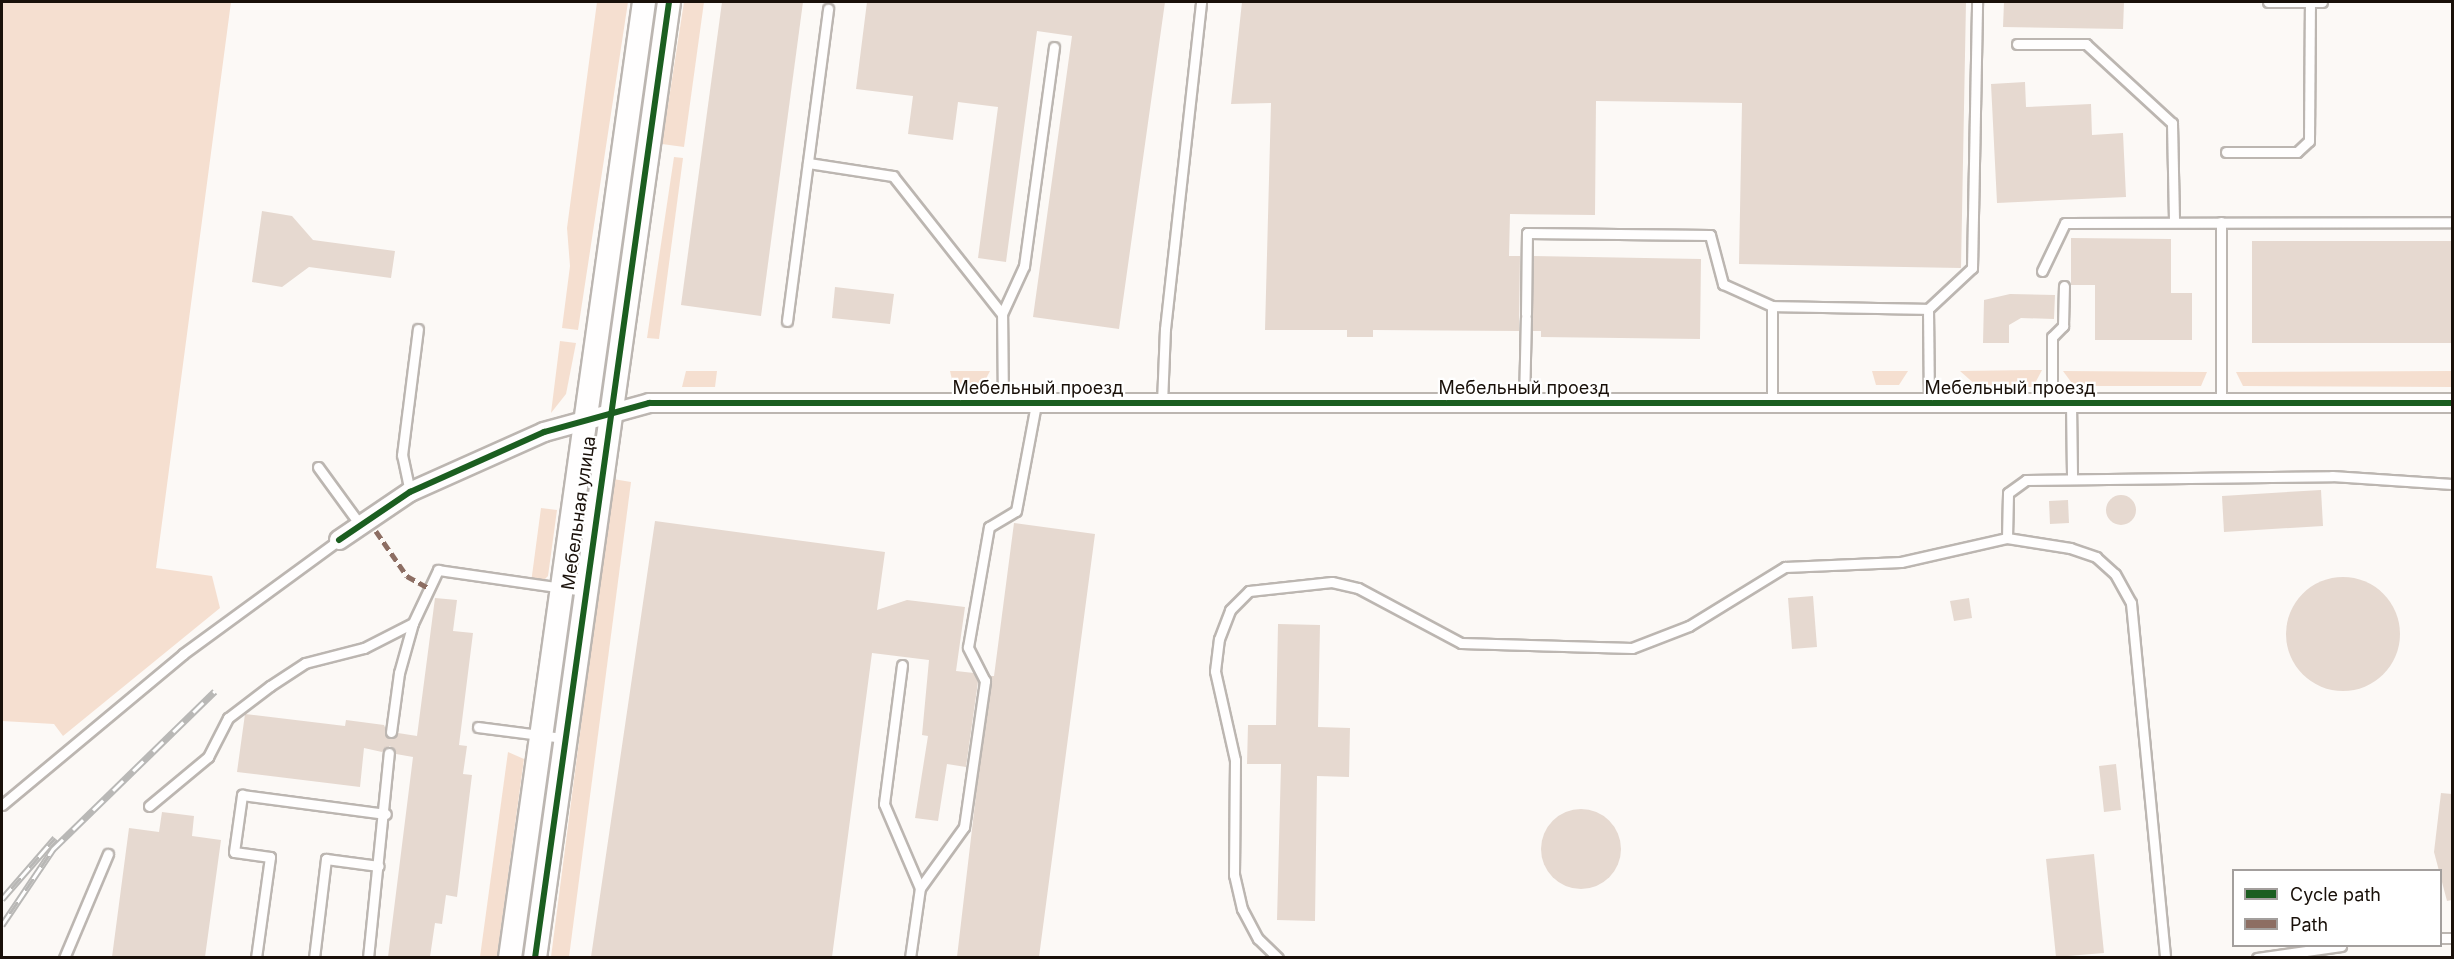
<!DOCTYPE html>
<html>
<head>
<meta charset="utf-8">
<style>
  body { margin:0 }
  #map { position:relative; width:2454px; height:959px; overflow:hidden; background:#fcf9f6; font-family:Inter,sans-serif }
  div>[style] { position:absolute }
  .green>* { inset:0; background:#f5dfd0 }
  .building>* { inset:0; background:#e6d9d0 }
  .round { border-radius:50% }
  .roads { filter:drop-shadow(2px 0 #bcb6b1) drop-shadow(-2px 0 #bcb6b1) drop-shadow(0 2px #bcb6b1) drop-shadow(0 -2px #bcb6b1) }
  .service>* { height:9px; margin:-4.5px; padding:0 4.5px; transform-origin:4.5px; border-radius:4.5px; background:#fffefe }
  .minor>* { height:18px; margin:-9px; padding:0 9px; transform-origin:9px; border-radius:9px; background:#fffefe }
  .tertiary>* { height:22px; margin:-11px; padding:0 11px; transform-origin:11px; border-radius:11px; background:#fffefe }
  .rail>* { height:7px; margin-top:-3.5px; transform-origin:0; background:repeating-linear-gradient(90deg,#fff 0 14px,#b9b8b6 0 28px); box-sizing:border-box; border-block:2px solid #b9b8b6 }
  .quiet>* { height:4.5px; margin-top:-2.25px; transform-origin:0; background:repeating-linear-gradient(90deg,#8d6e63 0 9px,transparent 0 13.5px) }
  .cycleway>* { height:6px; margin:-3px; padding:0 3px; transform-origin:3px; border-radius:3px; background:#1b5e20 }
  span { translate:-50% -50%; white-space:nowrap; text-align:center; line-height:1.15; -webkit-text-stroke:4.5px #fff; paint-order:stroke }
  .street-label { font-size:18px; color:#191009 }
  .frame { position:absolute; inset:0; border:3px solid #191009; pointer-events:none }
  .legend { position:absolute; left:2232px; top:869px; width:210px; height:78px; box-sizing:border-box; background:#fff; border:2px solid #a39f9d; margin:0; padding:8px 10px; list-style:none; font-size:18px; color:#191009 }
  .legend li { display:flex; align-items:center; gap:12px; height:30px }
  .legend b { width:30px; border:2px solid #a39f9d }
</style>
</head>
<body>
<div id="map">
  <div class="green">
    <div style="clip-path:polygon(2px 2px,231px 2px,156px 568px,212px 576px,220px 608px,63px 736px,54px 724px,2px 721px)"></div>
    <div style="clip-path:polygon(597px 2px,628px 2px,578px 330px,562px 328px,570px 266px,567px 228px)"></div>
    <div style="clip-path:polygon(684px 2px,704px 2px,684px 147px,662px 144px)"></div>
    <div style="clip-path:polygon(674px 157px,683px 158px,659px 339px,647px 338px)"></div>
    <div style="clip-path:polygon(560px 341px,576px 343px,566px 394px,551px 413px)"></div>
    <div style="clip-path:polygon(2042px 370px,2033px 387px,1978px 387px,1960px 371px)"></div>
    <div style="clip-path:polygon(686px 371px,717px 371px,715px 387px,682px 387px)"></div>
    <div style="clip-path:polygon(950px 371px,990px 371px,981px 388px,954px 388px)"></div>
    <div style="clip-path:polygon(1872px 371px,1908px 371px,1899px 385px,1876px 385px)"></div>
    <div style="clip-path:polygon(2063px 371px,2207px 372px,2201px 386px,2074px 386px)"></div>
    <div style="clip-path:polygon(2452px 371px,2452px 387px,2243px 386px,2236px 372px)"></div>
    <div style="clip-path:polygon(613px 479px,631px 482px,569px 957px,551px 957px)"></div>
    <div style="clip-path:polygon(541px 508px,557px 510px,548px 576px,540px 584px,531px 583px)"></div>
    <div style="clip-path:polygon(508px 752px,524px 759px,497px 957px,480px 957px)"></div>
  </div>
  <div class="building">
    <div style="clip-path:polygon(722px 2px,803px 2px,761px 316px,681px 305px)"></div>
    <div style="clip-path:polygon(867px 2px,1165px 2px,1119px 329px,1033px 317px,1072px 36px,1037px 31px,1006px 262px,978px 258px,998px 107px,958px 102px,953px 140px,908px 134px,913px 96px,856px 89px)"></div>
    <div style="clip-path:polygon(1242px 2px,1966px 2px,1961px 268px,1739px 264px,1742px 103px,1596px 101px,1595px 215px,1510px 214px,1509px 256px,1520px 256px,1519px 331px,1373px 330px,1373px 337px,1347px 337px,1347px 330px,1265px 330px,1271px 103px,1231px 104px)"></div>
    <div style="clip-path:polygon(2004px 2px,2124px 2px,2123px 29px,2003px 27px)"></div>
    <div style="clip-path:polygon(2025px 82px,2026px 107px,2091px 104px,2092px 135px,2123px 133px,2126px 197px,1997px 203px,1991px 84px)"></div>
    <div style="clip-path:polygon(262px 211px,292px 216px,313px 240px,395px 251px,391px 278px,309px 267px,282px 287px,252px 282px)"></div>
    <div style="clip-path:polygon(2071px 238px,2171px 239px,2171px 293px,2192px 293px,2192px 340px,2095px 340px,2095px 285px,2071px 285px)"></div>
    <div style="clip-path:polygon(2252px 241px,2452px 241px,2452px 343px,2252px 343px)"></div>
    <div style="clip-path:polygon(1533px 256px,1701px 259px,1700px 339px,1541px 337px,1541px 331px,1532px 331px)"></div>
    <div style="clip-path:polygon(835px 287px,894px 294px,890px 324px,832px 318px)"></div>
    <div style="clip-path:polygon(2010px 294px,2055px 295px,2054px 319px,2021px 318px,2009px 325px,2009px 343px,1983px 343px,1984px 300px)"></div>
    <div style="clip-path:polygon(2321px 490px,2323px 526px,2224px 532px,2222px 496px)"></div>
    <div class="round" style="left:2106px;top:495px;width:30px;height:30px"></div>
    <div style="clip-path:polygon(2068px 500px,2069px 523px,2050px 524px,2049px 501px)"></div>
    <div style="clip-path:polygon(655px 521px,885px 552px,877px 610px,907px 600px,965px 607px,956px 671px,974px 673px,978px 682px,966px 767px,947px 764px,938px 821px,915px 818px,928px 736px,922px 735px,929px 660px,872px 653px,832px 957px,591px 957px)"></div>
    <div style="clip-path:polygon(1014px 523px,1095px 534px,1039px 957px,957px 957px,990px 676px,994px 676px)"></div>
    <div class="round" style="left:2286px;top:577px;width:114px;height:114px"></div>
    <div style="clip-path:polygon(1813px 596px,1817px 647px,1792px 649px,1788px 598px)"></div>
    <div style="clip-path:polygon(435px 598px,457px 600px,453px 631px,473px 633px,459px 745px,467px 746px,463px 774px,472px 775px,457px 897px,446px 895px,442px 924px,435px 923px,430px 957px,388px 957px,413px 757px,396px 754px,390px 746px,382px 752px,364px 748px,360px 787px,237px 772px,245px 714px,345px 726px,346px 720px,384px 725px,390px 739px,398px 733px,417px 736px)"></div>
    <div style="clip-path:polygon(1969px 598px,1972px 618px,1954px 621px,1950px 601px)"></div>
    <div style="clip-path:polygon(1278px 624px,1320px 625px,1318px 727px,1350px 728px,1349px 777px,1317px 776px,1315px 921px,1277px 920px,1281px 764px,1247px 764px,1248px 725px,1276px 725px)"></div>
    <div style="clip-path:polygon(2116px 764px,2121px 810px,2104px 812px,2099px 766px)"></div>
    <div style="clip-path:polygon(2441px 793px,2452px 794px,2452px 900px,2447px 901px,2434px 852px)"></div>
    <div class="round" style="left:1541px;top:809px;width:80px;height:80px"></div>
    <div style="clip-path:polygon(162px 812px,194px 816px,192px 836px,221px 840px,205px 957px,112px 957px,129px 828px,159px 832px)"></div>
    <div style="clip-path:polygon(2094px 854px,2104px 953px,2056px 957px,2046px 859px)"></div>
  </div>
  <div class="roads">
    <div class="service">
      <div style="left:2268px;top:2px;width:54px"></div>
      <div style="left:2017px;top:44px;width:69px"></div>
      <div style="left:2086px;top:44px;width:117px;rotate:42.6deg"></div>
      <div style="left:2172px;top:123px;width:99px;rotate:88.8deg"></div>
      <div style="left:2226px;top:152px;width:71px"></div>
      <div style="left:2297px;top:152px;width:16px;rotate:-43deg"></div>
      <div style="left:2309px;top:141px;width:137px;rotate:-89.6deg"></div>
      <div style="left:808px;top:163px;width:86px;rotate:8.7deg"></div>
      <div style="left:893px;top:176px;width:176px;rotate:51.7deg"></div>
      <div style="left:2042px;top:271px;width:53px;rotate:-64.4deg"></div>
      <div style="left:2065px;top:223px;width:387px;rotate:-0.1deg"></div>
      <div style="left:1928px;top:309px;width:60px;rotate:-43deg"></div>
      <div style="left:1972px;top:268px;width:266px;rotate:-88.9deg"></div>
      <div style="left:1526px;top:314px;width:81px;rotate:-89.3deg"></div>
      <div style="left:1527px;top:233px;width:183px;rotate:0.6deg"></div>
      <div style="left:1710px;top:235px;width:51px;rotate:75.1deg"></div>
      <div style="left:1723px;top:284px;width:54px;rotate:24.2deg"></div>
      <div style="left:787px;top:321px;width:315px;rotate:-82.5deg"></div>
      <div style="left:1003px;top:403px;width:89px;rotate:-90.6deg"></div>
      <div style="left:1002px;top:314px;width:53px;rotate:-65.4deg"></div>
      <div style="left:1024px;top:266px;width:221px;rotate:-82.2deg"></div>
      <div style="left:1162px;top:403px;width:74px;rotate:-87.7deg"></div>
      <div style="left:1165px;top:329px;width:329px;rotate:-83.7deg"></div>
      <div style="left:1524px;top:403px;width:85px;rotate:-88.7deg"></div>
      <div style="left:1772px;top:403px;width:97px;rotate:-90deg"></div>
      <div style="left:1772px;top:306px;width:156px;rotate:1.1deg"></div>
      <div style="left:1928px;top:309px;width:94px;rotate:89.4deg"></div>
      <div style="left:2052px;top:403px;width:66px;rotate:-90deg"></div>
      <div style="left:2052px;top:337px;width:16px;rotate:-45deg"></div>
      <div style="left:2063px;top:326px;width:40px;rotate:-88.6deg"></div>
      <div style="left:2071px;top:403px;width:75px;rotate:89.2deg"></div>
      <div style="left:2221px;top:403px;width:181px;rotate:-90deg"></div>
      <div style="left:318px;top:467px;width:73px;rotate:53.9deg"></div>
      <div style="left:410px;top:492px;width:38px;rotate:-102deg"></div>
      <div style="left:402px;top:455px;width:127px;rotate:-82.8deg"></div>
      <div style="left:2007px;top:538px;width:45px;rotate:-88.7deg"></div>
      <div style="left:2008px;top:493px;width:22px;rotate:-36deg"></div>
      <div style="left:2026px;top:480px;width:306px;rotate:-0.7deg"></div>
      <div style="left:2332px;top:476px;width:120px;rotate:3.8deg"></div>
      <div style="left:902px;top:665px;width:140px;rotate:97.4deg"></div>
      <div style="left:884px;top:804px;width:91px;rotate:66.8deg"></div>
      <div style="left:478px;top:727px;width:86px;rotate:7.4deg"></div>
      <div style="left:391px;top:732px;width:60px;rotate:-82.3deg"></div>
      <div style="left:399px;top:673px;width:52px;rotate:-74.4deg"></div>
      <div style="left:2px;top:805px;width:236px;rotate:-39.8deg"></div>
      <div style="left:183px;top:654px;width:193px;rotate:-36.2deg"></div>
      <div style="left:149px;top:806px;width:77px;rotate:-39.7deg"></div>
      <div style="left:208px;top:757px;width:44px;rotate:-62.9deg"></div>
      <div style="left:228px;top:718px;width:53px;rotate:-37.3deg"></div>
      <div style="left:270px;top:686px;width:42px;rotate:-33.3deg"></div>
      <div style="left:305px;top:663px;width:61px;rotate:-14.3deg"></div>
      <div style="left:364px;top:648px;width:55px;rotate:-27deg"></div>
      <div style="left:413px;top:623px;width:59px;rotate:-64.7deg"></div>
      <div style="left:438px;top:570px;width:147px;rotate:8.2deg"></div>
      <div style="left:2440px;top:938px;width:12px"></div>
      <div style="left:64px;top:958px;width:113px;rotate:-67.1deg"></div>
      <div style="left:256px;top:958px;width:102px;rotate:-82.1deg"></div>
      <div style="left:270px;top:857px;width:36px;rotate:-172deg"></div>
      <div style="left:234px;top:852px;width:58px;rotate:-82deg"></div>
      <div style="left:242px;top:795px;width:145px;rotate:7.5deg"></div>
      <div style="left:314px;top:958px;width:100px;rotate:-83.1deg"></div>
      <div style="left:326px;top:859px;width:53px;rotate:7.5deg"></div>
      <div style="left:368px;top:958px;width:206px;rotate:-84.2deg"></div>
      <div style="left:910px;top:958px;width:71px;rotate:-81.9deg"></div>
      <div style="left:920px;top:888px;width:75px;rotate:-54.2deg"></div>
      <div style="left:964px;top:827px;width:148px;rotate:-81.8deg"></div>
      <div style="left:985px;top:681px;width:38px;rotate:-117deg"></div>
      <div style="left:968px;top:647px;width:122px;rotate:-80.1deg"></div>
      <div style="left:989px;top:527px;width:31px;rotate:-31deg"></div>
      <div style="left:1016px;top:511px;width:109px;rotate:-79.4deg"></div>
      <div style="left:1278px;top:958px;width:28px;rotate:-136deg"></div>
      <div style="left:1258px;top:939px;width:34px;rotate:-118deg"></div>
      <div style="left:1242px;top:909px;width:35px;rotate:-103deg"></div>
      <div style="left:1234px;top:875px;width:115px;rotate:-89.5deg"></div>
      <div style="left:1235px;top:760px;width:91px;rotate:-102.7deg"></div>
      <div style="left:1215px;top:671px;width:32px;rotate:-83deg"></div>
      <div style="left:1219px;top:639px;width:31px;rotate:-69deg"></div>
      <div style="left:1230px;top:610px;width:27px;rotate:-45deg"></div>
      <div style="left:1249px;top:591px;width:83px;rotate:-6.2deg"></div>
      <div style="left:1332px;top:582px;width:27px;rotate:13deg"></div>
      <div style="left:1358px;top:588px;width:117px;rotate:28.1deg"></div>
      <div style="left:1461px;top:643px;width:171px;rotate:1.7deg"></div>
      <div style="left:1632px;top:648px;width:61px;rotate:-21.1deg"></div>
      <div style="left:1689px;top:626px;width:113px;rotate:-31.6deg"></div>
      <div style="left:1785px;top:567px;width:116px;rotate:-2.5deg"></div>
      <div style="left:1901px;top:562px;width:109px;rotate:-12.8deg"></div>
      <div style="left:2007px;top:538px;width:64px;rotate:9deg"></div>
      <div style="left:2070px;top:548px;width:28px;rotate:19deg"></div>
      <div style="left:2096px;top:557px;width:25px;rotate:42deg"></div>
      <div style="left:2115px;top:574px;width:33px;rotate:61deg"></div>
      <div style="left:2131px;top:603px;width:357px;rotate:84.5deg"></div>
      <div style="left:2257px;top:958px;width:85px;rotate:-8.1deg"></div>
    </div>
    <div class="minor">
      <div style="left:339px;top:540px;width:86px;rotate:-34.1deg"></div>
      <div style="left:410px;top:492px;width:147px;rotate:-24.1deg"></div>
      <div style="left:544px;top:432px;width:109px;rotate:-15.4deg"></div>
      <div style="left:649px;top:403px;width:1803px"></div>
    </div>
    <div class="tertiary">
      <div style="left:510px;top:958px;width:965px;rotate:-82.02deg"></div>
      <div style="left:535px;top:958px;width:965px;rotate:-82.02deg"></div>
    </div>
  </div>
  <div class="rail">
    <div style="left:2px;top:899px;width:81px;rotate:-49deg"></div>
    <div style="left:2px;top:925px;width:92px;rotate:-56.1deg"></div>
    <div style="left:53px;top:849px;width:226px;rotate:-44.3deg"></div>
  </div>
  <div class="quiet">
    <div style="left:376px;top:531px;width:55px;rotate:55.4deg"></div>
    <div style="left:407px;top:576px;width:23px;rotate:29deg"></div>
  </div>
  <div class="cycleway">
    <div style="left:339px;top:540px;width:86px;rotate:-34.1deg"></div>
    <div style="left:410px;top:492px;width:147px;rotate:-24.1deg"></div>
    <div style="left:544px;top:432px;width:109px;rotate:-15.4deg"></div>
    <div style="left:649px;top:403px;width:1803px"></div>
    <div style="left:535px;top:958px;width:965px;rotate:-82.02deg"></div>
  </div>
  <div class="street-label">
    <span style="left:1038px;top:388px">Мебельный проезд</span>
    <span style="left:1524px;top:388px">Мебельный проезд</span>
    <span style="left:2010px;top:388px">Мебельный проезд</span>
    <span style="left:579px;top:513px;rotate:-82deg">Мебельная улица</span>
  </div>
  <div class="frame"></div>
  <ul class="legend">
  <li><b style="height:8px;background:#1b5e20"></b>Cycle path</li>
  <li><b style="height:8px;background:#8d6e63"></b>Path</li>
  </ul>
</div>
</body>
</html>
